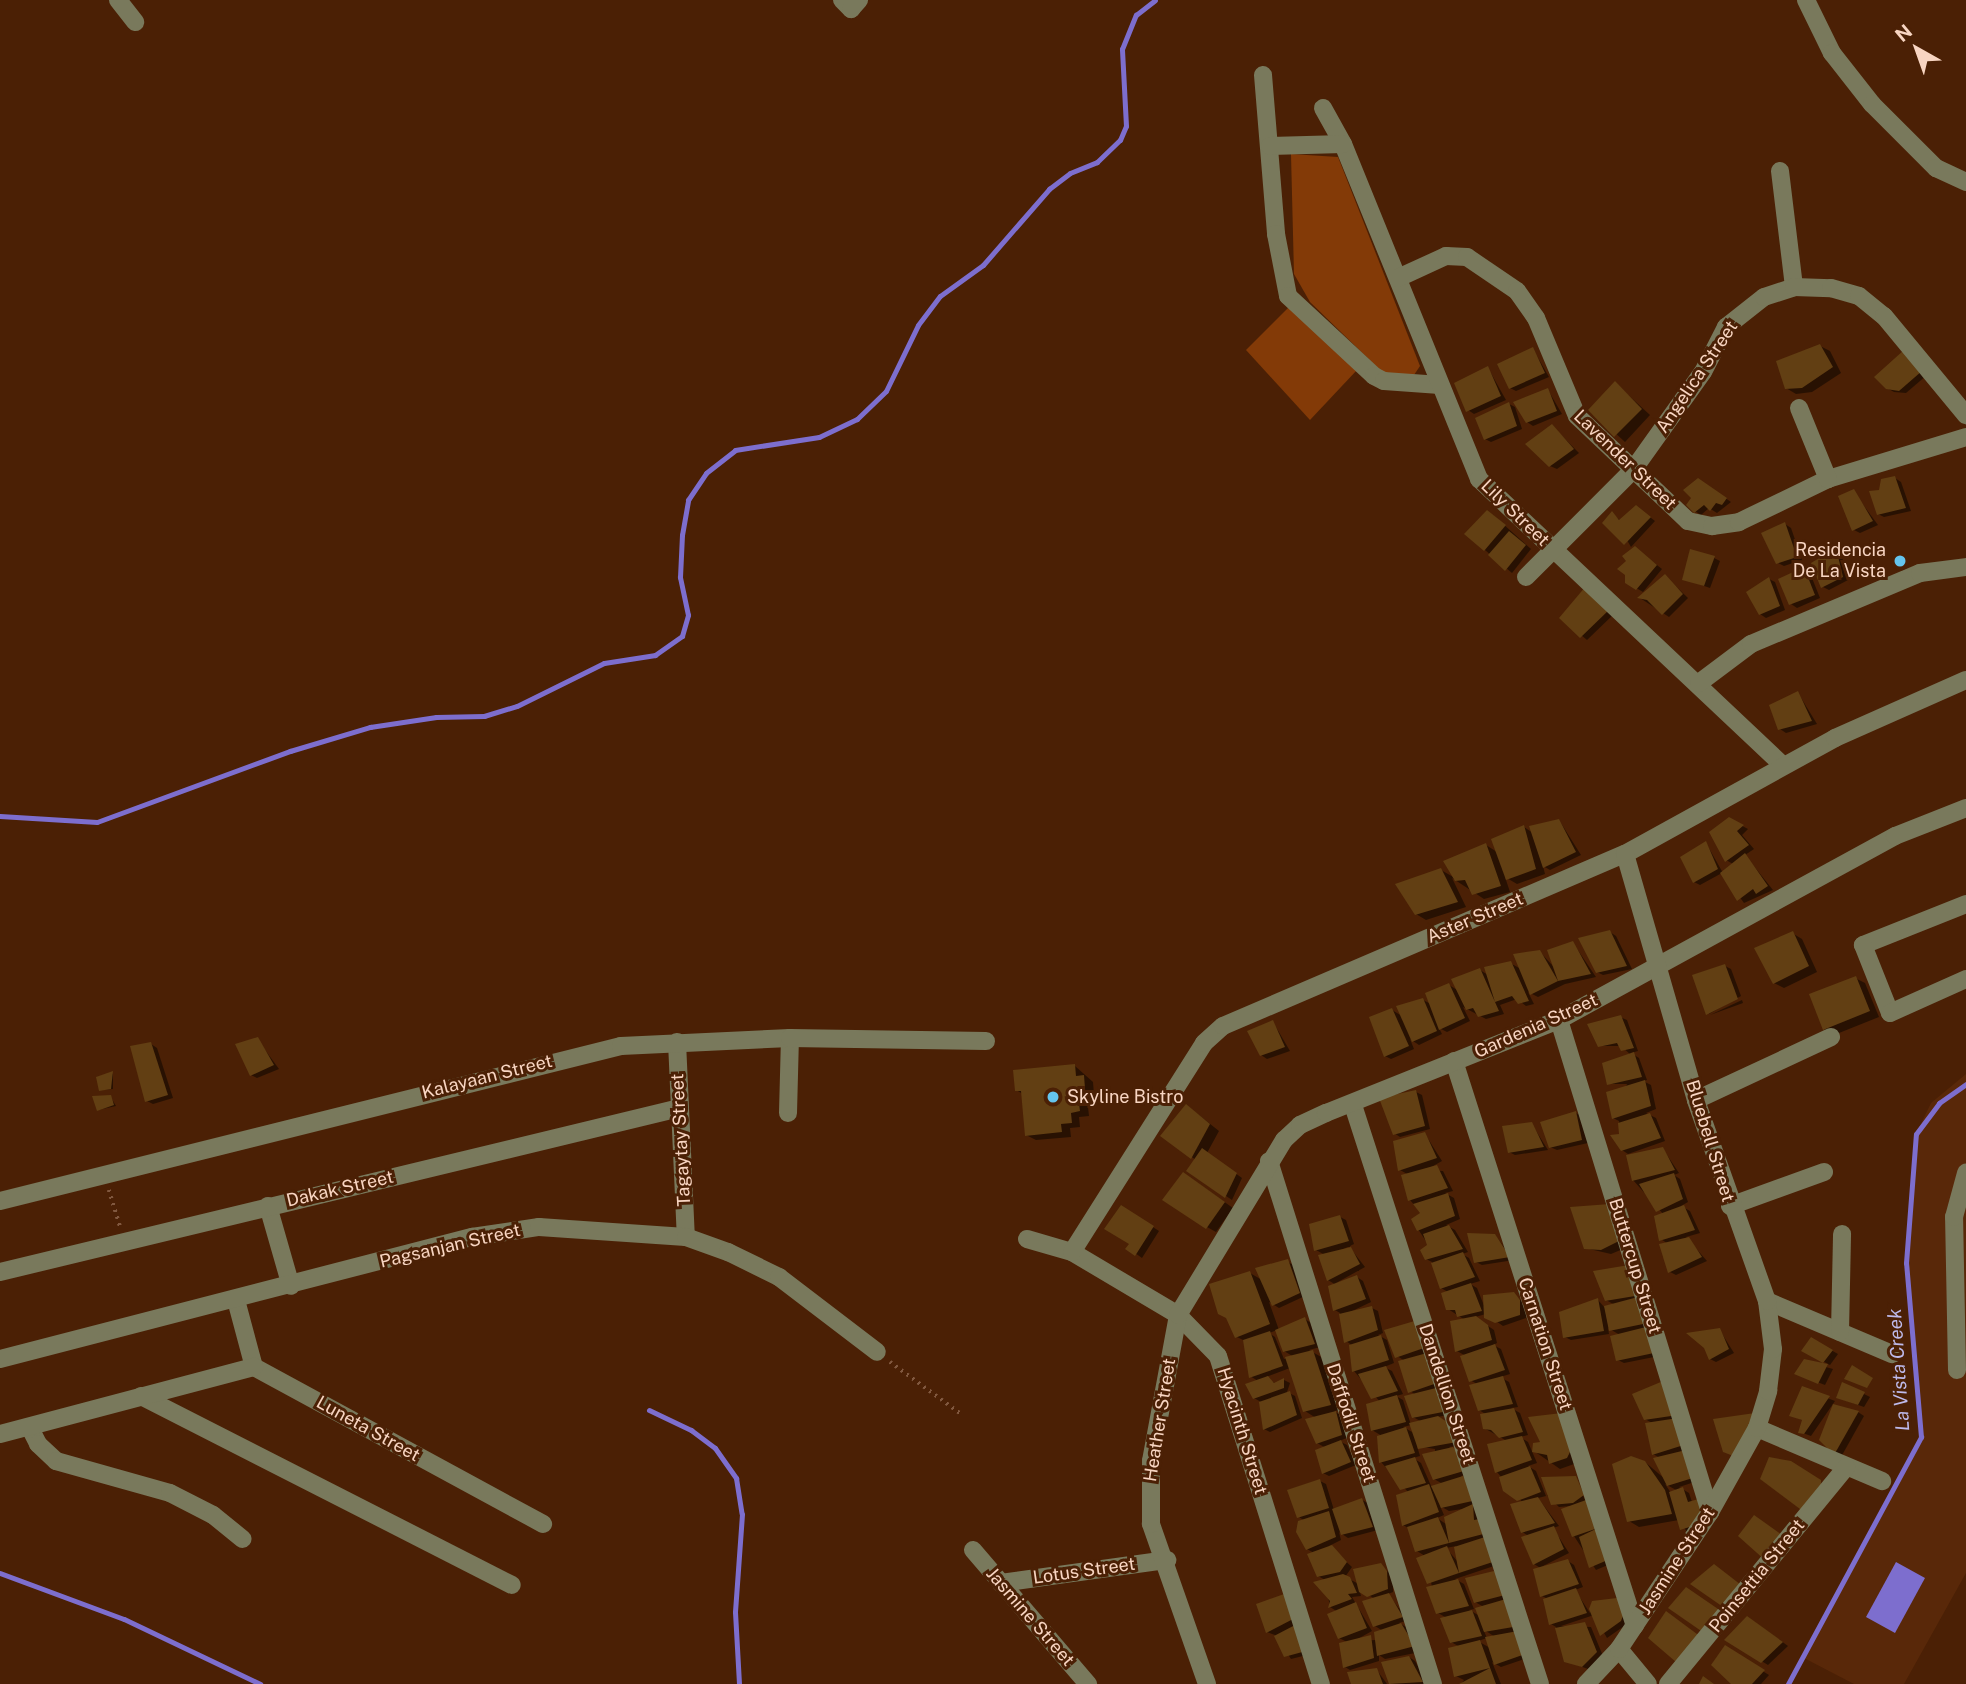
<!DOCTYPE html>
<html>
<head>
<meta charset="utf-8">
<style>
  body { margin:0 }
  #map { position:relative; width:1966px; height:1684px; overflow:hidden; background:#4b2005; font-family:"Public Sans",sans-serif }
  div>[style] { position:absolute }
  .built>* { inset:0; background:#592809 }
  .green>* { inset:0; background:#833a07 }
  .water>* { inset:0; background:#7d6ece }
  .shadow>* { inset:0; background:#0007 }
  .stream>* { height:5px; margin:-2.5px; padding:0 2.5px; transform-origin:2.5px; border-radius:2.5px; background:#7d6ece }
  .building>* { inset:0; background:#623f13 }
  .path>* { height:3.5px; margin-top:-1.75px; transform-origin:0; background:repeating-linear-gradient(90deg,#81583f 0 2px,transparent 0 7px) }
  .minor>* { height:18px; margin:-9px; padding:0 9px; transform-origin:9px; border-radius:9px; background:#79795c }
  .dots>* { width:19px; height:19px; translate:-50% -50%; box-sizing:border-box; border:4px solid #4b2005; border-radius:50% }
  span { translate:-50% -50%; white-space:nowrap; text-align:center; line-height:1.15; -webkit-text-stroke:6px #4b2005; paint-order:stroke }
  .street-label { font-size:18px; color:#f8d5c2 }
  .poi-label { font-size:18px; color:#f8d5c2 }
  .right { translate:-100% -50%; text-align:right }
  .left { translate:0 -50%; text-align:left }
  .water-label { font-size:19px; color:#bebaeb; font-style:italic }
  .north { position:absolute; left:1882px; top:14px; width:70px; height:70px; -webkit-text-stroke:5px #4b2005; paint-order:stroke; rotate:320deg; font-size:19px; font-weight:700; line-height:28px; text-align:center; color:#f8d5c2 }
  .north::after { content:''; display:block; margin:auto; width:24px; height:32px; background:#f8d5c2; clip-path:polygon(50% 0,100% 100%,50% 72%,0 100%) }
</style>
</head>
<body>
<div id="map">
  <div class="built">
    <div style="clip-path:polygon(1966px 1074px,1966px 1573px,1904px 1684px,1854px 1684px,1802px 1657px,1921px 1437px,1906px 1263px,1916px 1134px,1931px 1103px)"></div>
  </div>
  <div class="green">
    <div style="clip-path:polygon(1291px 154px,1338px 157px,1420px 366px,1414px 375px,1383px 373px,1310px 302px,1294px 274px)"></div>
    <div style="clip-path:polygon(1289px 307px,1357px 370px,1310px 420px,1246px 350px)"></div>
  </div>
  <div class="water">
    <div style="clip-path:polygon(1896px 1562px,1925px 1578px,1895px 1633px,1866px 1617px)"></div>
  </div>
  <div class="shadow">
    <div style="clip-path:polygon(1820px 346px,1830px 351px,1841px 373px,1812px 392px,1796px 394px,1786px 388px)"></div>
    <div style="clip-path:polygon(1533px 349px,1549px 377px,1516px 391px,1510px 388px)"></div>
    <div style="clip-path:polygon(1905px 353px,1927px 375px,1906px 393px,1894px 392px,1887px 388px)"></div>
    <div style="clip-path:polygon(1488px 368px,1506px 400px,1474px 414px,1468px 410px)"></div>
    <div style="clip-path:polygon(1615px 383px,1650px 415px,1625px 442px,1590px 410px)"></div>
    <div style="clip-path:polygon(1548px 390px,1562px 414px,1533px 426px,1527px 422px)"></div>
    <div style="clip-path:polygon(1509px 404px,1515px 407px,1522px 429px,1491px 442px,1485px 439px)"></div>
    <div style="clip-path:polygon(1552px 426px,1579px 453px,1557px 469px,1550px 466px)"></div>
    <div style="clip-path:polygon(1895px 478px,1901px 482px,1911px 511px,1884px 517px,1878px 514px,1880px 491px)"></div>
    <div style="clip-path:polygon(1705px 484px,1731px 502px,1717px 513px,1709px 508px,1701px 515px,1695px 511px)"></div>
    <div style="clip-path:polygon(1853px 491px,1878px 525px,1860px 533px,1854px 530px)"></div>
    <div style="clip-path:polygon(1642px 511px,1655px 521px,1631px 547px,1612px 514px,1621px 521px)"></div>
    <div style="clip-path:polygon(1493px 515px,1531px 549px,1512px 573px,1485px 550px)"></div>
    <div style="clip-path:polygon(1785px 524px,1791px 528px,1802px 560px,1784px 566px,1778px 563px)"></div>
    <div style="clip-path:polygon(1635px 548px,1662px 569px,1643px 592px,1626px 582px)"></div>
    <div style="clip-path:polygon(1836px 550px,1841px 553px,1848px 580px,1829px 590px,1823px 587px)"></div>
    <div style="clip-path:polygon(1714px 558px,1720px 561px,1710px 588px,1684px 579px)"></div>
    <div style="clip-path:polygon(1804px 569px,1810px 573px,1820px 598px,1797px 608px,1791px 604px)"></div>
    <div style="clip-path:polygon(1665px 576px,1688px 598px,1669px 617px,1640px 598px)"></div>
    <div style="clip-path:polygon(1769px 579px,1775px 582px,1785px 610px,1766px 618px,1760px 614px)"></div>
    <div style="clip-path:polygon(1586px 588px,1615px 613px,1587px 640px,1561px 618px)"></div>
    <div style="clip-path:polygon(1798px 693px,1817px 724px,1786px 733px,1780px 729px)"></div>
    <div style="clip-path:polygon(1729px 819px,1748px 829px,1742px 835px,1754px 849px,1745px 855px,1773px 890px,1744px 903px,1722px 873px,1700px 885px,1694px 882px,1706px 843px,1723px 873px,1733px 864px,1726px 860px)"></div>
    <div style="clip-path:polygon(1559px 820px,1581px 855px,1550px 870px,1543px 866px,1545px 874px,1517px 884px,1505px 877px,1510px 892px,1484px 899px,1452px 878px,1466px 907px,1426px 920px,1416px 914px,1441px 870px,1455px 878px,1486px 845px,1497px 852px,1524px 827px,1533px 833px)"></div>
    <div style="clip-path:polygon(1610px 932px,1616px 936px,1632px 969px,1603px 975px,1597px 972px)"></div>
    <div style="clip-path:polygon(1792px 933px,1802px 939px,1817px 972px,1784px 988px,1774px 983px)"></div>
    <div style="clip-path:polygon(1573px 943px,1596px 977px,1565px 984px,1538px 997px,1528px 992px,1534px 1004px,1526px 1006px,1517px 999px,1500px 1005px,1504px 1014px,1486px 1019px,1463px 1007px,1470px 1021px,1447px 1032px,1439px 1028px,1442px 1034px,1419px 1045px,1410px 1039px,1414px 1049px,1391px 1059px,1385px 1056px,1392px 1010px,1402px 1016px,1423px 1000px,1431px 1004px,1449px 985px,1459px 991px,1480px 970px,1488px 975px,1510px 963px,1521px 969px,1540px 952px,1553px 966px)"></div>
    <div style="clip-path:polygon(1725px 966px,1731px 969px,1741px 996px,1709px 1014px)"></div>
    <div style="clip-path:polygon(1855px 978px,1865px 983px,1879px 1017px,1834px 1035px,1824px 1029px)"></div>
    <div style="clip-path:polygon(1742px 1000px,1743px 1003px,1710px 1015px)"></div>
    <div style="clip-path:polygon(1620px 1017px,1627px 1020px,1638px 1051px,1631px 1053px,1639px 1058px,1647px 1080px,1643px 1081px,1651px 1085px,1656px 1109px,1646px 1113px,1656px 1118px,1665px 1141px,1628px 1154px,1622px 1150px,1619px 1121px,1613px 1118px,1627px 1084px,1609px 1084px,1631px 1055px,1621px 1046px,1600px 1046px)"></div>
    <div style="clip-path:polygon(1273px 1022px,1290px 1051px,1267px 1059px,1261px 1055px)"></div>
    <div style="clip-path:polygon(257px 1039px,279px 1069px,257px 1078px,251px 1075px)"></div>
    <div style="clip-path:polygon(151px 1044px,157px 1048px,173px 1098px,153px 1104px,147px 1101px)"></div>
    <div style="clip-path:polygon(1075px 1066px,1093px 1082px,1095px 1107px,1088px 1107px,1089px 1116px,1079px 1117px,1080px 1127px,1070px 1128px,1071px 1137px,1036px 1140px,1026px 1135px,1023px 1094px,1016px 1090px)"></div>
    <div style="clip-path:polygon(113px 1073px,113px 1089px,100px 1090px)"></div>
    <div style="clip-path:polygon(1416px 1092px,1422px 1095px,1430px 1129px,1400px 1137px,1394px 1133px)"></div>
    <div style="clip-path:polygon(110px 1096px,116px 1106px,98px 1110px)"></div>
    <div style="clip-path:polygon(1195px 1112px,1219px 1131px,1207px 1153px,1242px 1178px,1232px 1200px,1189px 1171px,1196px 1160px,1162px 1136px)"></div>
    <div style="clip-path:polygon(1576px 1113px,1582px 1116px,1588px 1143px,1557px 1150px,1550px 1147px)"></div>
    <div style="clip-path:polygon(1531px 1123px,1548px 1150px,1515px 1155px,1509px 1152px)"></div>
    <div style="clip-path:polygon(1425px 1134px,1442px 1161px,1426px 1170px,1443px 1171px,1453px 1191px,1445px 1193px,1454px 1198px,1460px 1219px,1446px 1225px,1455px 1230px,1468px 1252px,1462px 1254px,1469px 1258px,1480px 1281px,1470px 1284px,1477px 1288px,1485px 1308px,1513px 1294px,1526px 1305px,1526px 1318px,1503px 1326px,1486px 1314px,1475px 1317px,1494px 1330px,1497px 1343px,1493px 1345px,1501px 1349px,1510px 1374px,1500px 1377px,1509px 1382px,1518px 1407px,1511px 1408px,1520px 1413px,1528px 1435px,1520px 1437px,1528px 1442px,1537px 1463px,1528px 1466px,1536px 1471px,1546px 1496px,1538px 1498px,1559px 1526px,1553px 1528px,1569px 1553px,1541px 1567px,1568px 1561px,1574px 1565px,1583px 1587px,1575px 1590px,1590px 1613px,1593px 1603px,1617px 1600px,1627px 1624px,1607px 1638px,1594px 1615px,1561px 1626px,1591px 1627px,1603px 1656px,1588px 1669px,1566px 1661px,1556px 1627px,1551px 1624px,1548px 1599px,1542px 1596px,1542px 1569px,1534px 1564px,1529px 1536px,1522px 1532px,1523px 1503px,1497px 1472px,1507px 1441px,1484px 1428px,1487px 1415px,1479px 1410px,1477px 1384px,1470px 1380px,1466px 1356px,1457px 1351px,1465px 1320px,1448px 1309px,1448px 1292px,1441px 1288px,1432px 1262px,1426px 1259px,1429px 1246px,1418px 1229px,1422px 1214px,1410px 1200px,1409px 1175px,1400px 1170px)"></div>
    <div style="clip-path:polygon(1663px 1149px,1679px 1173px,1674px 1175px,1680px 1179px,1688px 1202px,1681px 1206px,1690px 1211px,1700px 1233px,1686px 1237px,1707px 1261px,1676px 1275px,1670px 1272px,1668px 1244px,1661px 1239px,1664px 1215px,1633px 1180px)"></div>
    <div style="clip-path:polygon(1193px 1180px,1233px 1208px,1216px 1232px,1207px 1227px)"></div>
    <div style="clip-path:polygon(1122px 1207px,1159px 1231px,1142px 1258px,1128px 1248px,1131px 1244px)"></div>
    <div style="clip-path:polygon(1573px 1209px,1630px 1246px,1611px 1254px,1585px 1248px)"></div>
    <div style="clip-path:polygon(evenodd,1340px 1217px,1346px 1220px,1354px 1244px,1335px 1253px,1351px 1249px,1365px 1267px,1336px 1283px,1357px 1277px,1363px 1281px,1371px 1302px,1348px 1313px,1372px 1308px,1378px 1311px,1383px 1333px,1378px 1335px,1387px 1340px,1394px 1363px,1384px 1367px,1392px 1371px,1403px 1394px,1396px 1396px,1403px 1400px,1411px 1425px,1422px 1422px,1413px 1417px,1416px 1395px,1410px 1391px,1405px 1361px,1397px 1356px,1386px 1331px,1430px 1351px,1424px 1353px,1433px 1359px,1448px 1415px,1437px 1417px,1462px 1445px,1449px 1447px,1459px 1453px,1469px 1474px,1461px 1476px,1481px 1503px,1472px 1505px,1479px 1509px,1503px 1563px,1455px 1579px,1464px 1584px,1474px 1609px,1469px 1610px,1480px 1616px,1484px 1607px,1475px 1602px,1467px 1579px,1514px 1597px,1503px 1600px,1512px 1605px,1533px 1656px,1501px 1667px,1492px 1662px,1501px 1684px,1461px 1684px,1464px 1680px,1456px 1676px,1460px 1647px,1451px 1642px,1447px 1618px,1438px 1613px,1425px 1556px,1417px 1551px,1410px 1529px,1403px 1525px,1408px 1492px,1381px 1462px,1382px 1436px,1372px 1430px,1380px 1402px,1354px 1371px,1353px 1346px,1346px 1341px,1340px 1313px,1335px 1310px,1336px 1285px,1328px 1280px,1325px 1255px,1316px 1250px,1340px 1217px,1411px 1425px,1414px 1433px,1403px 1427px,1411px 1425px,1340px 1217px,1417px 1446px,1435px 1449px,1434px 1479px,1443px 1484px,1432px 1488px,1421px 1463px,1413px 1458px,1420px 1456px,1417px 1446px,1340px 1217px,1440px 1506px,1449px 1511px,1469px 1508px,1446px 1524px,1437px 1518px,1444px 1515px,1440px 1506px,1340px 1217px,1456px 1546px,1459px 1561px,1458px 1562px,1446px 1548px,1456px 1546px,1340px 1217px,1483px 1629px,1495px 1637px,1487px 1638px,1483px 1629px,1340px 1217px,1487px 1638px,1490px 1648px,1478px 1641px,1487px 1638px)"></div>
    <div style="clip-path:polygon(1495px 1235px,1514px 1260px,1482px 1265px,1476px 1262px)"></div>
    <div style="clip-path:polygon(evenodd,1287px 1261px,1293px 1265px,1305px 1296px,1279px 1308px,1269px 1302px,1279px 1330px,1305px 1319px,1311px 1323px,1320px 1347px,1309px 1350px,1323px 1358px,1340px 1410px,1334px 1411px,1342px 1416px,1347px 1438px,1339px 1441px,1347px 1445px,1356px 1465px,1329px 1476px,1323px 1473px,1326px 1448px,1317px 1443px,1316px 1418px,1305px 1411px,1290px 1368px,1266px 1377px,1276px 1384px,1284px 1380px,1290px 1383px,1287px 1392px,1295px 1396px,1302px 1418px,1270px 1432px,1264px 1429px,1261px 1402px,1254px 1398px,1258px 1381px,1250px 1376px,1245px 1341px,1237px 1337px,1250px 1273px,1262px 1280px,1287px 1261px,1277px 1330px,1284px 1351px,1294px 1357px,1284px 1359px,1275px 1337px,1269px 1333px,1277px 1330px)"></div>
    <div style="clip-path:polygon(1629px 1266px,1653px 1326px,1643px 1328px,1652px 1333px,1659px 1356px,1624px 1363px,1618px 1360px,1620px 1335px,1608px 1328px,1609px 1334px,1571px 1340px,1565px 1337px,1598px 1300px,1605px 1308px,1615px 1305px,1606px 1300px)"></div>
    <div style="clip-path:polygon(1719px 1329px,1734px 1353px,1716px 1362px,1710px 1359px)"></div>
    <div style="clip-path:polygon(1811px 1339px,1838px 1354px,1830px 1365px,1804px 1351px)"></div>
    <div style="clip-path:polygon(1804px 1361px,1833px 1369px,1825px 1385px,1802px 1376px)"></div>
    <div style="clip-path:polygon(evenodd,1667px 1381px,1701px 1480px,1679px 1487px,1689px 1493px,1692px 1502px,1702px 1500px,1687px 1532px,1679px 1520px,1639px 1527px,1629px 1521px,1645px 1462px,1665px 1479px,1660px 1458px,1653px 1454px,1654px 1424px,1645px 1419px,1667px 1381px,1665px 1484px,1678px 1491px,1671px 1493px,1665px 1484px)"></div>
    <div style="clip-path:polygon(1802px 1388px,1835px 1401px,1811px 1436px,1800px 1432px,1804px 1421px,1791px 1415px)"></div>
    <div style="clip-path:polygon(1864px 1394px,1870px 1397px,1864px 1407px,1844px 1400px)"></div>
    <div style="clip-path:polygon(1858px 1412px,1864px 1416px,1841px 1457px,1821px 1440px)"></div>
    <div style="clip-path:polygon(1561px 1415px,1577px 1463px,1560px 1469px,1534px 1451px)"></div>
    <div style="clip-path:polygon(1575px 1479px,1615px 1562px,1596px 1570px,1574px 1536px,1571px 1506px,1559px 1507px,1547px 1495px)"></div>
    <div style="clip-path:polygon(evenodd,1320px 1481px,1326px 1484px,1334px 1510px,1362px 1500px,1368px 1503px,1378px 1530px,1348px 1538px,1339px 1532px,1341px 1540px,1329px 1546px,1352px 1567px,1345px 1577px,1359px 1584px,1380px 1565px,1393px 1576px,1393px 1592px,1388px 1594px,1408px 1620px,1399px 1623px,1408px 1628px,1415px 1653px,1385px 1659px,1379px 1655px,1379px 1661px,1350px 1670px,1345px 1667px,1347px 1642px,1339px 1638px,1338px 1612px,1330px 1607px,1325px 1580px,1318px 1576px,1314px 1553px,1307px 1549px,1305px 1521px,1299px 1517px,1320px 1481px,1359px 1589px,1375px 1599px,1375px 1626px,1383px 1631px,1376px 1640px,1354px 1641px,1372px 1631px,1352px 1597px,1361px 1596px,1359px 1589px)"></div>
    <div style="clip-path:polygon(1287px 1595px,1311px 1654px,1291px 1659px,1275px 1635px,1267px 1632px)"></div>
    <div style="clip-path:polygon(1753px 1621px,1788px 1646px,1768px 1665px,1727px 1640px)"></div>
    <div style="clip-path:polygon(1725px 1648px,1769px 1675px,1761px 1684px,1733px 1684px)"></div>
    <div style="clip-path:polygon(1409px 1657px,1415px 1661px,1428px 1684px,1391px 1684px,1384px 1664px)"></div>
    <div style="clip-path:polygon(1376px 1669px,1387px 1684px,1353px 1684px)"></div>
  </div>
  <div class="stream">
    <div style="left:0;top:816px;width:97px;rotate:3.5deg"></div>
    <div style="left:97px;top:822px;width:206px;rotate:-20.2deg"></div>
    <div style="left:290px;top:751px;width:84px;rotate:-16.7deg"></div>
    <div style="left:370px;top:727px;width:67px;rotate:-8.6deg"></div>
    <div style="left:436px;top:717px;width:48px;rotate:-1.2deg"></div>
    <div style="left:484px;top:716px;width:34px;rotate:-17deg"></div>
    <div style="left:517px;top:706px;width:97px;rotate:-26.3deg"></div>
    <div style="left:604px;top:663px;width:52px;rotate:-8.9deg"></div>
    <div style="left:655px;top:655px;width:33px;rotate:-35deg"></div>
    <div style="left:682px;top:636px;width:22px;rotate:-74deg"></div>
    <div style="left:688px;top:615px;width:39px;rotate:-102deg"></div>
    <div style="left:680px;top:577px;width:42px;rotate:-87.3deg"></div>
    <div style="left:682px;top:535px;width:36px;rotate:-80deg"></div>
    <div style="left:688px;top:500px;width:32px;rotate:-56deg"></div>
    <div style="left:706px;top:473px;width:37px;rotate:-38deg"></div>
    <div style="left:735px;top:450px;width:85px;rotate:-8.8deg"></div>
    <div style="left:819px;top:437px;width:42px;rotate:-25.3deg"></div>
    <div style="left:857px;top:419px;width:40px;rotate:-44deg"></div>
    <div style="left:886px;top:391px;width:73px;rotate:-64.1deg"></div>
    <div style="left:918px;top:325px;width:36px;rotate:-53deg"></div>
    <div style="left:940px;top:296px;width:53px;rotate:-35.8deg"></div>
    <div style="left:983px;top:265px;width:101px;rotate:-49deg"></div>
    <div style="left:1049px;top:189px;width:26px;rotate:-37deg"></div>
    <div style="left:1070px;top:173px;width:29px;rotate:-22deg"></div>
    <div style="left:1097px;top:162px;width:32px;rotate:-44deg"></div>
    <div style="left:1120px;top:140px;width:15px;rotate:-67deg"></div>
    <div style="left:1126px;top:126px;width:77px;rotate:-93deg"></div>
    <div style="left:1122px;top:49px;width:37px;rotate:-68deg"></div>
    <div style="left:1136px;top:15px;width:24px;rotate:-38deg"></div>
    <div style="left:649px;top:1410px;width:47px;rotate:25.5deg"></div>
    <div style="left:691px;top:1430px;width:30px;rotate:37deg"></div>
    <div style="left:715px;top:1448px;width:37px;rotate:55deg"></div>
    <div style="left:736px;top:1478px;width:36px;rotate:81deg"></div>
    <div style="left:742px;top:1514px;width:98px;rotate:94.1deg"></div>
    <div style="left:735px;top:1612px;width:72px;rotate:86.8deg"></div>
    <div style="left:0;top:1573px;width:132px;rotate:20.4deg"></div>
    <div style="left:124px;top:1619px;width:151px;rotate:25.5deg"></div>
    <div style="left:1788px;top:1684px;width:281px;rotate:-61.7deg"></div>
    <div style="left:1921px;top:1437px;width:175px;rotate:-94.9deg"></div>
    <div style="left:1906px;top:1263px;width:129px;rotate:-85.6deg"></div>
    <div style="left:1916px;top:1134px;width:39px;rotate:-53deg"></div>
    <div style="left:1939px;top:1103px;width:33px;rotate:-35deg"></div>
  </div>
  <div class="building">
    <div style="clip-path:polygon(1820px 344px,1833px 367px,1802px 388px,1785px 389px,1776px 361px)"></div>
    <div style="clip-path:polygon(1533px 347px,1545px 373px,1509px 389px,1497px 364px)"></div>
    <div style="clip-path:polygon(1904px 350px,1922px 371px,1899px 391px,1886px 389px,1874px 377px)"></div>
    <div style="clip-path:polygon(1488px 366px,1501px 396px,1466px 412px,1454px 383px)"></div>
    <div style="clip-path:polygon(1615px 381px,1642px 409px,1614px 437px,1588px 410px)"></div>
    <div style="clip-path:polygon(1548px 388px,1557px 411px,1526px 423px,1513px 402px)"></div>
    <div style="clip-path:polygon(1509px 402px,1517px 426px,1484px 440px,1475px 418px)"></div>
    <div style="clip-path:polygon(1552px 424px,1574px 449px,1549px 467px,1525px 444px)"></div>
    <div style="clip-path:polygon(1895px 476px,1906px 508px,1877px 515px,1869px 491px,1879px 490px,1881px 479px)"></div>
    <div style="clip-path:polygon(1698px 478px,1727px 498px,1722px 505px,1716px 503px,1710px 511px,1704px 505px,1694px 513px,1686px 505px,1691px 498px,1683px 490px)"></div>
    <div style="clip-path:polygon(1854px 489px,1873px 521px,1852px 531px,1838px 496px)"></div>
    <div style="clip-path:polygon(1636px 505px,1651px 517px,1624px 545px,1602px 523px,1612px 511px,1619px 520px)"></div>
    <div style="clip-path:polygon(1487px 510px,1506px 525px,1484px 551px,1464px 534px)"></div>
    <div style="clip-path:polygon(1785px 522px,1797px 557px,1776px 564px,1761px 533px)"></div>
    <div style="clip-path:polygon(1509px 531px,1526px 545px,1505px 571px,1488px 555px)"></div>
    <div style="clip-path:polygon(1635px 546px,1657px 565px,1636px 590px,1625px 583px,1625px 575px,1617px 569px,1626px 561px,1622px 556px)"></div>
    <div style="clip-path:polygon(1836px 548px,1843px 577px,1821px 588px,1811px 563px)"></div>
    <div style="clip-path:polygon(1690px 549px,1715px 556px,1704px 586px,1682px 580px)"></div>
    <div style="clip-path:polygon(1804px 567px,1815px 595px,1789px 605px,1778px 579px)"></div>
    <div style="clip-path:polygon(1665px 574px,1683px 594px,1662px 615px,1647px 600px,1637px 598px)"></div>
    <div style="clip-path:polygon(1769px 577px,1780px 606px,1759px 615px,1746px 592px)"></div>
    <div style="clip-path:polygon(1586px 586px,1610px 609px,1580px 638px,1559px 618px)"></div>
    <div style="clip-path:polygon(1798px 691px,1812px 721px,1778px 730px,1769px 705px)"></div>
    <div style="clip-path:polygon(1729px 817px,1744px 825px,1737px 831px,1749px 845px,1725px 862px,1709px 832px)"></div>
    <div style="clip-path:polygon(1559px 819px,1576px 852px,1543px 868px,1529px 826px)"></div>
    <div style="clip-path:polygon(1524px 825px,1536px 869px,1506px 880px,1491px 839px)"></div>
    <div style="clip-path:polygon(1706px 841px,1718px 869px,1693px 883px,1680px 857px)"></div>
    <div style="clip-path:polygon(1486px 843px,1501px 886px,1472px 895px,1465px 880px,1455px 881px,1443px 861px)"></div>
    <div style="clip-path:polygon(1745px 853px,1768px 886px,1756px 894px,1753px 889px,1737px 901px,1720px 873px)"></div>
    <div style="clip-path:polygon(1441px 868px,1458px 902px,1415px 915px,1395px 884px)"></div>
    <div style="clip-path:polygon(1610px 930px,1627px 966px,1596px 973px,1578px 938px)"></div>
    <div style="clip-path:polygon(1793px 931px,1809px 966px,1773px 984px,1754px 948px)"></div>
    <div style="clip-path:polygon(1573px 941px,1591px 974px,1558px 981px,1547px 950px)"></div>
    <div style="clip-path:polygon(1540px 950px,1558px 981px,1530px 995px,1513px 954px)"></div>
    <div style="clip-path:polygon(1511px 961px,1529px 1001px,1518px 1004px,1512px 996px,1495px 1002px,1499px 1011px,1478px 1017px,1473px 1008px,1466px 1010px,1451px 979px,1480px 968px,1495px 1002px,1484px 967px)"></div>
    <div style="clip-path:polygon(1725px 964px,1738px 999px,1706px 1015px,1692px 975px)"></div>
    <div style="clip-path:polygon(1856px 976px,1870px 1011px,1823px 1030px,1809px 994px)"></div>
    <div style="clip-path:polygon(1449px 983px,1465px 1018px,1439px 1030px,1425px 993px)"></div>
    <div style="clip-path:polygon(1423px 998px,1437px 1031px,1412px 1042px,1396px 1006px)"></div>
    <div style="clip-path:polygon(1392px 1008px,1409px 1046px,1384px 1057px,1369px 1017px)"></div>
    <div style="clip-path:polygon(1621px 1015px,1634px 1048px,1621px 1051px,1617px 1043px,1598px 1047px,1587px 1024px)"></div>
    <div style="clip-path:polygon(1273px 1020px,1285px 1047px,1260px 1056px,1247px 1031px)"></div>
    <div style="clip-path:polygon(258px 1037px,274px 1065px,250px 1076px,235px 1044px)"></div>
    <div style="clip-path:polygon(151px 1042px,168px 1095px,145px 1102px,130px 1046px)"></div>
    <div style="clip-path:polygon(1634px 1052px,1642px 1077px,1607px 1085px,1602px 1063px)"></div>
    <div style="clip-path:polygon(1075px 1064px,1076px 1076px,1084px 1075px,1086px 1102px,1079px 1103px,1080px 1111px,1071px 1113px,1072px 1123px,1061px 1124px,1062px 1132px,1025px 1136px,1021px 1091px,1015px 1091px,1013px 1070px)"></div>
    <div style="clip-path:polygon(113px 1071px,111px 1089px,99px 1091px,96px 1077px)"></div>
    <div style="clip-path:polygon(1645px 1080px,1651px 1106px,1612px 1119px,1606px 1092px)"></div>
    <div style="clip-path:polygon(1416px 1090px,1425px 1126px,1393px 1135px,1379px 1098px)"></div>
    <div style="clip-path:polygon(111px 1095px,114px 1105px,97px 1111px,92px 1096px)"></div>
    <div style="clip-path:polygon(1186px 1104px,1210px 1124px,1191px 1159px,1160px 1136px)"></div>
    <div style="clip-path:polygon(1576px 1111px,1582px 1140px,1549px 1148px,1540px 1122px)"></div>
    <div style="clip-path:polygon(1650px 1113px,1661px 1138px,1621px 1151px,1610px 1135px,1619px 1134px,1618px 1123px)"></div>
    <div style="clip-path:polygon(1532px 1122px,1544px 1147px,1508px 1153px,1502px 1126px)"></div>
    <div style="clip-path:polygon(1425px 1132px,1437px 1158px,1398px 1171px,1393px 1141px)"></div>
    <div style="clip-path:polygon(1663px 1147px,1675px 1170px,1632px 1181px,1626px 1155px)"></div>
    <div style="clip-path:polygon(1202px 1148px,1237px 1173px,1225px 1198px,1186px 1171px)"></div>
    <div style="clip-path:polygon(1437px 1165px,1448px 1188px,1408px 1201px,1401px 1175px)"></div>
    <div style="clip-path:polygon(1183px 1172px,1225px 1202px,1206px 1229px,1162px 1200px)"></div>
    <div style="clip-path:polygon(1674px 1173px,1683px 1199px,1656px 1212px,1639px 1184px)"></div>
    <div style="clip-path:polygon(1448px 1193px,1455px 1216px,1417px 1231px,1411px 1219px,1420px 1213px,1413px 1204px)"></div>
    <div style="clip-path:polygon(1610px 1204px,1621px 1240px,1601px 1250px,1584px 1249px,1570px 1207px)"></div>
    <div style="clip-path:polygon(1121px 1205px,1154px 1226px,1135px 1256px,1125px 1249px,1129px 1244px,1104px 1229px)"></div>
    <div style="clip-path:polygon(1684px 1205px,1695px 1230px,1659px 1241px,1654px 1216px)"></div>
    <div style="clip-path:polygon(1340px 1215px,1349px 1241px,1314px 1251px,1309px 1224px)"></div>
    <div style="clip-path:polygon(1449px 1225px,1463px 1249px,1425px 1260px,1420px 1250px,1427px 1245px,1423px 1234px)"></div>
    <div style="clip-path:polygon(1467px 1233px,1495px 1234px,1510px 1257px,1474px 1263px)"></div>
    <div style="clip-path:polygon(1689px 1237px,1702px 1257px,1668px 1273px,1659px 1244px)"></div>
    <div style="clip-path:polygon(1351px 1247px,1360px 1264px,1327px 1281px,1318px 1255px)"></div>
    <div style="clip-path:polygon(1463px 1252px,1475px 1277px,1440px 1289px,1431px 1263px)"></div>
    <div style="clip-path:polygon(1288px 1259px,1300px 1293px,1272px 1306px,1255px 1268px)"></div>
    <div style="clip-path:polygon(1629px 1265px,1641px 1295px,1605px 1301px,1593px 1271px)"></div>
    <div style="clip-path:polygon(1250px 1271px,1270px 1324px,1235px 1338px,1226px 1318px,1218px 1314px,1209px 1284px)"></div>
    <div style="clip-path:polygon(1357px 1275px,1366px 1299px,1333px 1311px,1328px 1286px)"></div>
    <div style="clip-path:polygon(1471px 1283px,1482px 1311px,1457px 1317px,1455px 1310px,1446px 1310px,1441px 1293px)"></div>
    <div style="clip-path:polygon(1514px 1292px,1520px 1300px,1520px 1315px,1495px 1323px,1484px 1318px,1483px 1295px)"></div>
    <div style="clip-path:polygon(1638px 1297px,1648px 1323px,1609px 1331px,1604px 1306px)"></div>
    <div style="clip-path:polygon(1598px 1298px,1604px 1331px,1563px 1338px,1559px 1312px)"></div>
    <div style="clip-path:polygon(1372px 1306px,1378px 1330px,1344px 1343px,1339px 1314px)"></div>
    <div style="clip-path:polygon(1476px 1316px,1488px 1325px,1492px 1340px,1455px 1352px,1450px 1321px)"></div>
    <div style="clip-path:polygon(1305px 1317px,1315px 1344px,1283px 1352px,1275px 1330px)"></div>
    <div style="clip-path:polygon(1418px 1320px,1424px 1348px,1395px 1358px,1384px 1330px)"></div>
    <div style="clip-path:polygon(1646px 1327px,1654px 1353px,1616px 1361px,1610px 1336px)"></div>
    <div style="clip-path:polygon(1720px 1328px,1729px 1349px,1709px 1360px,1704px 1348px,1686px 1333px)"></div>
    <div style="clip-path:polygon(1270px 1331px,1283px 1366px,1249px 1378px,1243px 1340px)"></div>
    <div style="clip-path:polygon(1381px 1335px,1389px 1360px,1352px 1372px,1349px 1345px)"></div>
    <div style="clip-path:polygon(1811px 1337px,1833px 1350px,1823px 1363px,1828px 1364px,1818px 1384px,1794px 1374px,1804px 1359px,1823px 1363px,1801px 1351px)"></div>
    <div style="clip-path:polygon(1495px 1344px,1505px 1370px,1469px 1382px,1460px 1356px)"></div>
    <div style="clip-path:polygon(1313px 1350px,1331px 1405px,1303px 1412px,1285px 1357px)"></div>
    <div style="clip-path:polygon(1427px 1353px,1440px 1382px,1408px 1393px,1398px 1361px)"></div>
    <div style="clip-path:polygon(1852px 1365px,1873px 1378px,1867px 1388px,1844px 1379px)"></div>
    <div style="clip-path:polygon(1386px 1366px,1398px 1391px,1371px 1399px,1358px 1374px)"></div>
    <div style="clip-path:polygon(1268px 1376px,1274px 1383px,1284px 1378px,1284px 1388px,1253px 1399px,1245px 1384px)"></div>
    <div style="clip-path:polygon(1503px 1376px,1513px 1404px,1478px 1411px,1469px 1385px)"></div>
    <div style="clip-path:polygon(1668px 1379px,1678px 1415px,1644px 1420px,1632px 1394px)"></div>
    <div style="clip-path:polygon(1842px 1382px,1865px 1392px,1858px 1405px,1836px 1398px)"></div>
    <div style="clip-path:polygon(1802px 1386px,1830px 1396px,1804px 1434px,1798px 1433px,1802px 1420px,1789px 1416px)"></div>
    <div style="clip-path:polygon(1436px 1388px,1443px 1412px,1412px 1418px,1404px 1396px)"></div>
    <div style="clip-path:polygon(1290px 1391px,1297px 1415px,1263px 1430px,1259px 1402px)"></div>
    <div style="clip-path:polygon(1397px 1395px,1406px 1422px,1371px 1431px,1366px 1404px)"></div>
    <div style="clip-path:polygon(1833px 1404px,1859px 1411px,1834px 1455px,1819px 1440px)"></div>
    <div style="clip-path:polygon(1514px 1408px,1523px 1432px,1499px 1438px,1491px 1430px,1483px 1429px,1480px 1414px)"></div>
    <div style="clip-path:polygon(1336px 1411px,1342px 1435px,1316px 1444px,1305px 1419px)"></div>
    <div style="clip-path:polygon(1562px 1413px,1573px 1446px,1567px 1458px,1549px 1464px,1547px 1455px,1532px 1452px,1533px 1443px,1540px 1442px,1528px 1417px)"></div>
    <div style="clip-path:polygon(1755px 1413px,1736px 1457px,1723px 1452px,1713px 1419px)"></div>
    <div style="clip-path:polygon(1438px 1416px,1450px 1424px,1457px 1442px,1418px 1449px,1409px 1423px)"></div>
    <div style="clip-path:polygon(1678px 1418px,1687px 1444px,1652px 1455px,1645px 1423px)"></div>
    <div style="clip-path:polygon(1406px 1427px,1415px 1453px,1379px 1463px,1377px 1436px)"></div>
    <div style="clip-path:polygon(1522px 1436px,1532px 1460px,1495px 1473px,1487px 1444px)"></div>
    <div style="clip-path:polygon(1341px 1440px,1351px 1462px,1322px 1474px,1315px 1450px)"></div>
    <div style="clip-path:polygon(1453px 1447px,1461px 1457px,1464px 1471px,1433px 1480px,1422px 1454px)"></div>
    <div style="clip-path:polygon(1686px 1450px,1696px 1477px,1667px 1486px,1653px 1458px)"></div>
    <div style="clip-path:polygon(1631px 1456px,1645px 1461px,1665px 1490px,1672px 1514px,1627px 1522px,1612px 1464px)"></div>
    <div style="clip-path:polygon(1415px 1457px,1426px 1483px,1400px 1490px,1385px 1466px)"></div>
    <div style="clip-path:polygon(1769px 1457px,1791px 1461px,1821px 1480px,1821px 1493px,1804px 1512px,1760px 1479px)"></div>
    <div style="clip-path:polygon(1530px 1466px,1541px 1492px,1517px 1501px,1503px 1491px,1499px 1477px)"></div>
    <div style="clip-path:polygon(1463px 1476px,1477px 1500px,1441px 1508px,1431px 1486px)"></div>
    <div style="clip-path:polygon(1576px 1476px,1584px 1495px,1573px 1503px,1551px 1505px,1541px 1477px)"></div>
    <div style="clip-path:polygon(1320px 1479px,1329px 1508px,1297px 1518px,1287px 1490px)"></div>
    <div style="clip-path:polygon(1429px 1484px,1439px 1512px,1402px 1526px,1396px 1495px)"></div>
    <div style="clip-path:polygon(1683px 1487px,1688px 1502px,1702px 1498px,1706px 1512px,1696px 1525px,1680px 1530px,1669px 1492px)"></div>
    <div style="clip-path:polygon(1538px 1497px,1555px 1523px,1521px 1533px,1510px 1504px)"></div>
    <div style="clip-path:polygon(1362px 1498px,1373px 1527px,1341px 1535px,1332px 1509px)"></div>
    <div style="clip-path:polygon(1586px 1500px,1598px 1528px,1572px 1537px,1561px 1509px)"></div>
    <div style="clip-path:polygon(1473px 1504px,1474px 1520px,1486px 1518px,1491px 1532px,1449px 1543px,1444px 1517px)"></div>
    <div style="clip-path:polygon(1329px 1511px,1336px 1537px,1306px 1550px,1296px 1532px,1298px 1521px)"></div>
    <div style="clip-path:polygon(1754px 1515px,1785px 1537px,1766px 1561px,1738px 1536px)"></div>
    <div style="clip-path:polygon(1438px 1517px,1449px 1543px,1415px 1552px,1407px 1527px)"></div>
    <div style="clip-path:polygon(1554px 1526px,1564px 1549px,1533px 1565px,1521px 1537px)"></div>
    <div style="clip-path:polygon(1598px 1528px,1610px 1559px,1589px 1568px,1579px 1537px)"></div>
    <div style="clip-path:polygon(1485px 1537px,1499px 1560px,1459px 1573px,1454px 1547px)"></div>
    <div style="clip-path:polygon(1332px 1545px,1347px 1562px,1340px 1572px,1317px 1577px,1307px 1554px)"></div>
    <div style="clip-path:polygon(1447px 1546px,1459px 1573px,1427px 1584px,1416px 1558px)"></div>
    <div style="clip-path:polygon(1568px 1559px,1579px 1584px,1540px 1597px,1533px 1569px)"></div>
    <div style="clip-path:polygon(1381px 1563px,1387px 1571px,1388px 1589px,1367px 1597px,1359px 1592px,1353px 1569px)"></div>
    <div style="clip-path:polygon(1714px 1564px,1745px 1588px,1726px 1609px,1690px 1584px)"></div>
    <div style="clip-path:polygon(1494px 1571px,1509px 1594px,1474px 1603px,1465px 1578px)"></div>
    <div style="clip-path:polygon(1343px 1574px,1350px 1577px,1357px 1593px,1348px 1594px,1352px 1599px,1328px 1608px,1330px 1601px,1313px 1582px)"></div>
    <div style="clip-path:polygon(1458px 1579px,1469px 1606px,1436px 1614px,1426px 1587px)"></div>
    <div style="clip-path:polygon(1686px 1587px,1721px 1611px,1707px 1635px,1668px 1608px)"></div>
    <div style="clip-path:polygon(1576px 1588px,1587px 1613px,1549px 1625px,1543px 1599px)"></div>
    <div style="clip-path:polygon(1287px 1593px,1295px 1618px,1266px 1633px,1256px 1604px)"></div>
    <div style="clip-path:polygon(1389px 1593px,1403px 1617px,1373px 1627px,1362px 1601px)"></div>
    <div style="clip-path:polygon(1617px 1598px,1626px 1608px,1621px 1621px,1600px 1636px,1589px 1609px,1592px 1601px)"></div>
    <div style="clip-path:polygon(1506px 1599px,1519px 1626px,1484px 1632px,1475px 1608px)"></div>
    <div style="clip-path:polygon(1356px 1602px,1367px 1628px,1338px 1639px,1327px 1614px)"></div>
    <div style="clip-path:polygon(1472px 1610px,1482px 1636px,1450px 1643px,1440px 1618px)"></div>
    <div style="clip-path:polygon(1666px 1611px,1701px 1637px,1676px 1662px,1648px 1638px)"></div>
    <div style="clip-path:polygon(1747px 1616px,1783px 1642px,1761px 1663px,1724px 1640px)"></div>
    <div style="clip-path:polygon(1585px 1622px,1597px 1652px,1582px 1667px,1564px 1662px,1555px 1628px)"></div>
    <div style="clip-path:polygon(1401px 1623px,1415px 1646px,1377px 1656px,1374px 1632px)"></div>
    <div style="clip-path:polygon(1297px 1624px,1306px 1651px,1284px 1657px,1274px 1636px)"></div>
    <div style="clip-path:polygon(1518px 1631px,1528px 1653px,1494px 1665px,1485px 1637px)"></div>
    <div style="clip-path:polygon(1371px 1635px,1374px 1658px,1343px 1668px,1339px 1643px)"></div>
    <div style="clip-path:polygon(1480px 1640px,1496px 1684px,1459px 1684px,1490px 1668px,1454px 1677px,1448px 1648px)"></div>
    <div style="clip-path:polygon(1725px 1645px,1765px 1670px,1752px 1684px,1731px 1684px,1711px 1665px)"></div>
    <div style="clip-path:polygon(1409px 1656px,1423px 1682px,1389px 1684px,1381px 1662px)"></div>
    <div style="clip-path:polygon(1377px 1668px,1383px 1684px,1351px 1684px,1347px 1672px)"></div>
    <div style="clip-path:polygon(1703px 1676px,1714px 1684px,1699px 1684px)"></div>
  </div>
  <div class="path">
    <div style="left:109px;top:1190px;width:39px;rotate:73deg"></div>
    <div style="left:890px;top:1362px;width:88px;rotate:36.2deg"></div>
  </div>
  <div class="minor">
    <div style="left:118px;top:0;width:28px;rotate:52deg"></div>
    <div style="left:842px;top:0;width:13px;rotate:45deg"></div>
    <div style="left:851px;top:9px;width:12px;rotate:-48deg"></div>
    <div style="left:1806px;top:0;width:59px;rotate:63.9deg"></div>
    <div style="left:1832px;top:53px;width:65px;rotate:51.9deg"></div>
    <div style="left:1872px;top:104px;width:91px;rotate:45deg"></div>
    <div style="left:1936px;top:168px;width:33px;rotate:25deg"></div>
    <div style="left:1263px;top:75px;width:160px;rotate:85.3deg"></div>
    <div style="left:1276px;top:234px;width:63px;rotate:79deg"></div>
    <div style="left:1288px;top:296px;width:117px;rotate:42.9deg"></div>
    <div style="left:1374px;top:376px;width:11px;rotate:27deg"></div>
    <div style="left:1384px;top:381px;width:56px;rotate:4.1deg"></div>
    <div style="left:1323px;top:108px;width:41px;rotate:60.9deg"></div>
    <div style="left:1343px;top:144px;width:362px;rotate:67.9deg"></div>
    <div style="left:1479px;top:479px;width:417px;rotate:43.3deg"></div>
    <div style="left:1270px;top:146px;width:73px;rotate:-1.6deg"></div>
    <div style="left:1780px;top:171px;width:117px;rotate:83.1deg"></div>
    <div style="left:1398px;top:278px;width:53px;rotate:-24.6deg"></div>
    <div style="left:1446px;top:256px;width:21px;rotate:3deg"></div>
    <div style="left:1467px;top:257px;width:60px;rotate:34.2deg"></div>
    <div style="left:1517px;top:291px;width:33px;rotate:55deg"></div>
    <div style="left:1536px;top:318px;width:106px;rotate:67.3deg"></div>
    <div style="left:1577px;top:416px;width:153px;rotate:43.4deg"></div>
    <div style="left:1688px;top:521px;width:25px;rotate:12deg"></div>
    <div style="left:1712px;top:526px;width:27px;rotate:-8deg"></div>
    <div style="left:1739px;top:522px;width:99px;rotate:-25.8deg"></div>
    <div style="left:1828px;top:479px;width:144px;rotate:-16.9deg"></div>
    <div style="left:1799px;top:408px;width:77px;rotate:67.8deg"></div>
    <div style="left:1526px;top:577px;width:151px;rotate:-45deg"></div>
    <div style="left:1633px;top:470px;width:120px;rotate:-54.5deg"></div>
    <div style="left:1703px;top:372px;width:51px;rotate:-62.9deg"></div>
    <div style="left:1726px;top:327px;width:48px;rotate:-38.3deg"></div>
    <div style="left:1764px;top:297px;width:32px;rotate:-18deg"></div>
    <div style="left:1794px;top:287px;width:37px;rotate:2deg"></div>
    <div style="left:1831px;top:288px;width:29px;rotate:16deg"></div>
    <div style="left:1859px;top:296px;width:32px;rotate:39deg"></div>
    <div style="left:1884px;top:316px;width:129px;rotate:50.4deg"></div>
    <div style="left:1699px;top:683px;width:65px;rotate:-36.9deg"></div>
    <div style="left:1751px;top:644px;width:183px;rotate:-22.8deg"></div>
    <div style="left:1920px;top:573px;width:46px;rotate:-7.4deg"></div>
    <div style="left:1966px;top:904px;width:111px;rotate:158.3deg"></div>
    <div style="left:1863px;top:945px;width:73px;rotate:68.3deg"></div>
    <div style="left:1890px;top:1013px;width:83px;rotate:-24.1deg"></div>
    <div style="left:1559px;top:1020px;width:515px;rotate:72.94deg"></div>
    <div style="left:677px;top:1042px;width:195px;rotate:87.4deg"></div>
    <div style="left:1454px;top:1061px;width:593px;rotate:72.24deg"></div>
    <div style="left:1696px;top:1100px;width:149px;rotate:-25deg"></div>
    <div style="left:1353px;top:1105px;width:608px;rotate:72.1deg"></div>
    <div style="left:788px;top:1113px;width:75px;rotate:-88.5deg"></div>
    <div style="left:1269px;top:1161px;width:548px;rotate:72.59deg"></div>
    <div style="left:0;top:1201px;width:640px;rotate:-14.01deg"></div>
    <div style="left:621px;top:1046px;width:169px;rotate:-2.7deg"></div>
    <div style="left:790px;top:1038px;width:196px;rotate:0.9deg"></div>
    <div style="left:268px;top:1206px;width:83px;rotate:74deg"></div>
    <div style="left:1730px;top:1206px;width:100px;rotate:-19.9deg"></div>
    <div style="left:1027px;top:1239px;width:47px;rotate:16.1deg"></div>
    <div style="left:1072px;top:1252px;width:123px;rotate:30.7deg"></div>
    <div style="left:1178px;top:1315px;width:57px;rotate:45.7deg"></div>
    <div style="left:1218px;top:1356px;width:344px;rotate:72.6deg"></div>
    <div style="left:1072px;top:1252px;width:247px;rotate:-57.7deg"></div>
    <div style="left:1204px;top:1043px;width:25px;rotate:-42deg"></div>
    <div style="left:1223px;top:1026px;width:437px;rotate:-23.2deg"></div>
    <div style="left:1625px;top:854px;width:240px;rotate:-28.9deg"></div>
    <div style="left:1835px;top:738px;width:143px;rotate:-23.9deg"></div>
    <div style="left:0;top:1272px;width:699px;rotate:-13.56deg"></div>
    <div style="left:236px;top:1300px;width:69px;rotate:75deg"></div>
    <div style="left:254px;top:1367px;width:329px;rotate:28.5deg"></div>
    <div style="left:1767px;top:1301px;width:136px;rotate:23deg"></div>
    <div style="left:1840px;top:1332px;width:98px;rotate:-88.8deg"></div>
    <div style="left:0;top:1359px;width:488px;rotate:-14.5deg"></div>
    <div style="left:472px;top:1237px;width:68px;rotate:-8.5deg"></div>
    <div style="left:539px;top:1227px;width:147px;rotate:3.9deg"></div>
    <div style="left:686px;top:1237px;width:45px;rotate:19.7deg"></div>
    <div style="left:728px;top:1252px;width:57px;rotate:26.1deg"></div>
    <div style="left:779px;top:1277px;width:123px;rotate:37.4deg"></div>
    <div style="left:1957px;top:1370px;width:153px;rotate:-91.1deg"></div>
    <div style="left:1954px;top:1217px;width:46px;rotate:-74.7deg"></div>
    <div style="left:141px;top:1396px;width:416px;rotate:27deg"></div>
    <div style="left:30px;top:1428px;width:18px;rotate:63deg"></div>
    <div style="left:38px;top:1444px;width:25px;rotate:43deg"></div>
    <div style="left:56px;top:1461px;width:118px;rotate:15.7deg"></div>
    <div style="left:170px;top:1493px;width:48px;rotate:27.1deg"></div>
    <div style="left:213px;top:1515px;width:38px;rotate:39deg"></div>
    <div style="left:1757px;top:1428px;width:136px;rotate:23deg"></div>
    <div style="left:0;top:1434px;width:263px;rotate:-14.8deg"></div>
    <div style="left:973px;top:1550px;width:177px;rotate:49.4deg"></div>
    <div style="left:1001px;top:1583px;width:168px;rotate:-7.9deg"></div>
    <div style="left:1619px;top:1649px;width:45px;rotate:50.4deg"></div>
    <div style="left:1207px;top:1684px;width:170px;rotate:-109.3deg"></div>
    <div style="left:1151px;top:1524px;width:63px;rotate:-90deg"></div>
    <div style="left:1151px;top:1461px;width:148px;rotate:-79.5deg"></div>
    <div style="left:1178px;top:1315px;width:205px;rotate:-58.8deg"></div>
    <div style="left:1284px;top:1140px;width:22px;rotate:-43deg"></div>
    <div style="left:1300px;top:1125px;width:29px;rotate:-25deg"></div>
    <div style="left:1326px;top:1113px;width:251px;rotate:-21.8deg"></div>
    <div style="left:1559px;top:1020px;width:383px;rotate:-28.7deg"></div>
    <div style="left:1895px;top:836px;width:76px;rotate:-21.5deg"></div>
    <div style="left:1586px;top:1684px;width:48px;rotate:-46.7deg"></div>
    <div style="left:1619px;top:1649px;width:164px;rotate:-56.4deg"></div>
    <div style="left:1710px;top:1512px;width:96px;rotate:-60.8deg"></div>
    <div style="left:1757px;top:1428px;width:39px;rotate:-73deg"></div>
    <div style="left:1768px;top:1391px;width:42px;rotate:-83.2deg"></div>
    <div style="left:1773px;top:1349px;width:48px;rotate:-97.1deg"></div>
    <div style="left:1767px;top:1301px;width:213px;rotate:-109.5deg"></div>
    <div style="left:1696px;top:1100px;width:256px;rotate:-106.1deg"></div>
    <div style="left:1668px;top:1684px;width:281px;rotate:-50.6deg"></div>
  </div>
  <div class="dots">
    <div style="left:1900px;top:561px;background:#65c5ee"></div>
    <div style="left:1053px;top:1097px;background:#65c5ee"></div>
  </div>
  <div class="street-label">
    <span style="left:1697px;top:377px;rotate:-56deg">Angelica Street</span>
    <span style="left:1625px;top:460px;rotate:44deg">Lavender Street</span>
    <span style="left:1515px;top:513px;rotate:44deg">Lily Street</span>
    <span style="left:1475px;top:918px;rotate:-23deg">Aster Street</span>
    <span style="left:1536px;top:1026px;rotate:-24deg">Gardenia Street</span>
    <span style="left:487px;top:1077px;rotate:-14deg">Kalayaan Street</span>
    <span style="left:681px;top:1140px;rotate:-93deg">Tagaytay Street</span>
    <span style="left:1710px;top:1141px;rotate:73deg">Bluebell Street</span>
    <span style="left:340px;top:1189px;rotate:-13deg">Dakak Street</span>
    <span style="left:450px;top:1246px;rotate:-13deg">Pagsanjan Street</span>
    <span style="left:1635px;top:1266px;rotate:73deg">Buttercup Street</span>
    <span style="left:1545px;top:1344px;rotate:72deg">Carnation Street</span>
    <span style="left:1447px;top:1394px;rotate:72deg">Dandellion Street</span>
    <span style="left:1160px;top:1420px;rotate:-81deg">Heather Street</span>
    <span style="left:1351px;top:1423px;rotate:72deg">Daffodil Street</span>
    <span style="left:368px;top:1429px;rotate:29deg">Luneta Street</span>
    <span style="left:1242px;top:1431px;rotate:73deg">Hyacinth Street</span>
    <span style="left:1677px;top:1561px;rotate:-57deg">Jasmine Street</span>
    <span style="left:1084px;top:1571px;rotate:-8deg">Lotus Street</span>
    <span style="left:1757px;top:1576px;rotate:-51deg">Poinsettia Street</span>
    <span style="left:1030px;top:1617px;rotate:49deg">Jasmine Street</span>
  </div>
  <div class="poi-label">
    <span class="right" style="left:1886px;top:561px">Residencia<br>De La Vista</span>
    <span class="left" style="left:1067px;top:1097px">Skyline Bistro</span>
  </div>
  <div class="water-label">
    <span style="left:1899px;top:1370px;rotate:-94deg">La Vista Creek</span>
  </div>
  <div class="north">N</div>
</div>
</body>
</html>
